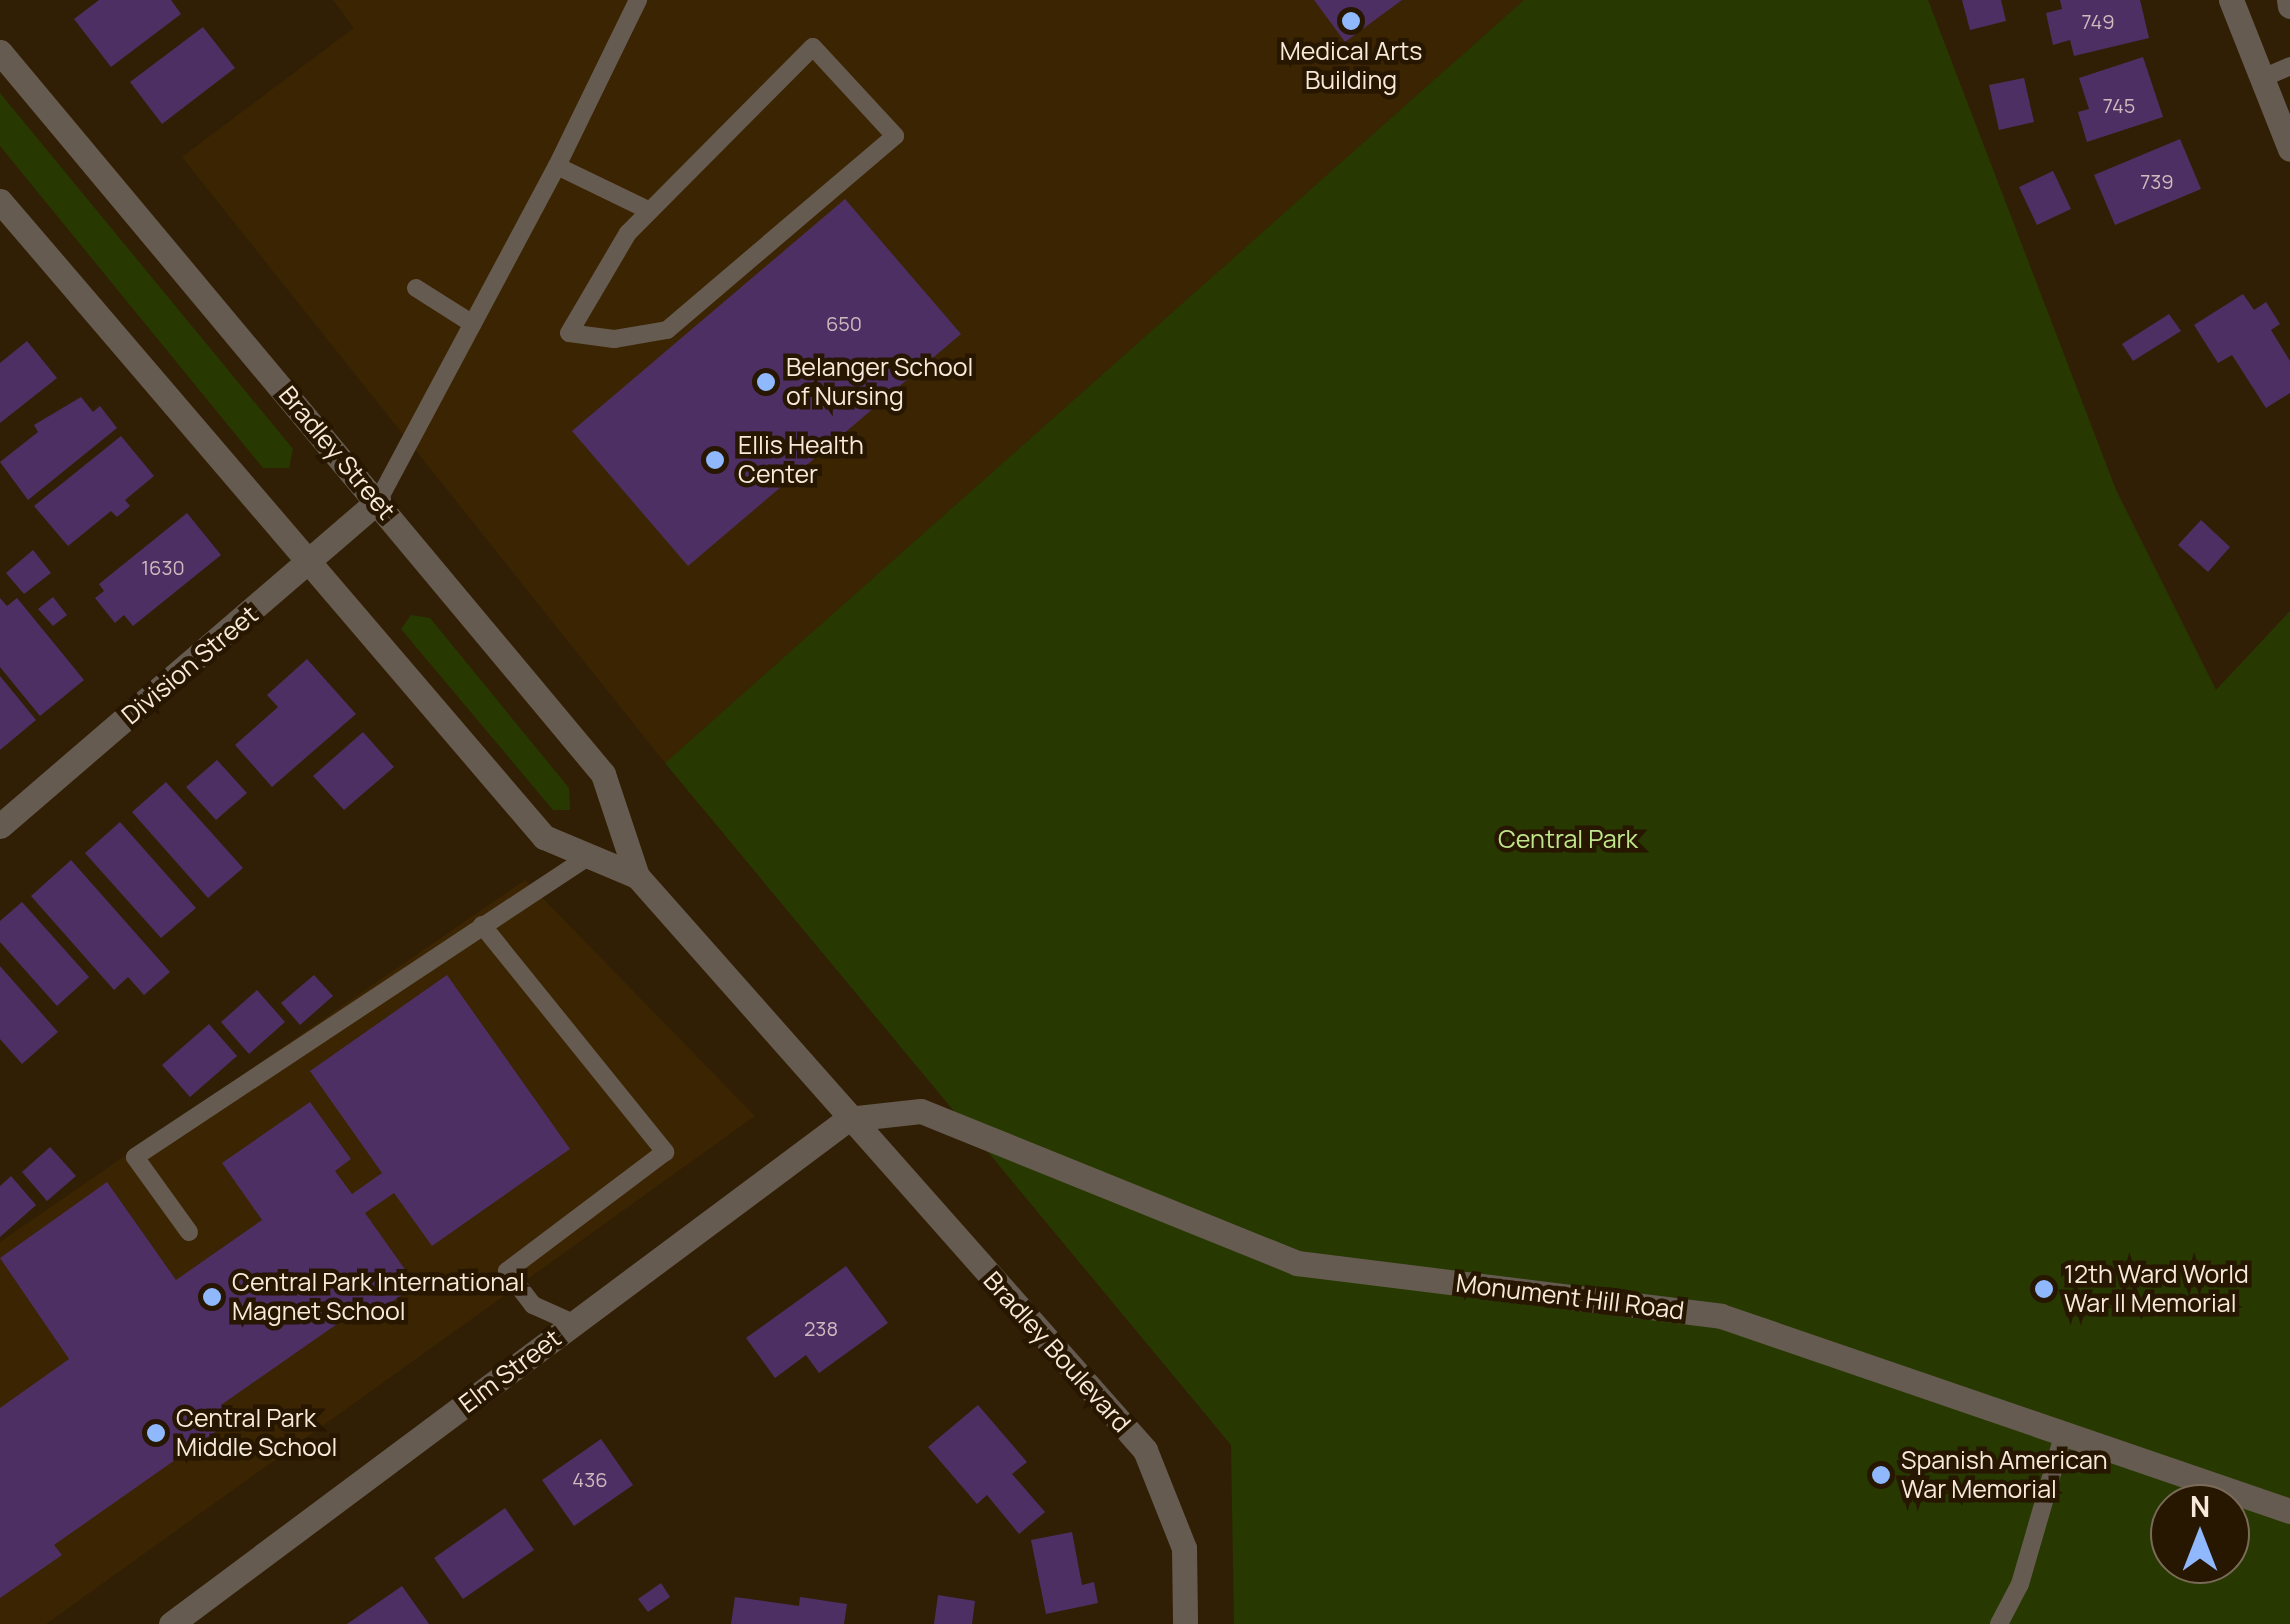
<!DOCTYPE html>
<html>
<head>
<meta charset="utf-8">
<style>
  body { margin:0 }
  #map { position:relative; width:2290px; height:1624px; overflow:hidden; background:#311f05; font-family:Manrope,sans-serif }
  div>[style] { position:absolute }
  .built>* { inset:0; background:#3b2402 }
  .green>* { inset:0; background:#273900 }
  .building>* { inset:0; background:#4e2f64 }
  .service>* { height:18px; margin:-9px; padding:0 9px; transform-origin:9px; border-radius:9px; background:#665b50 }
  .minor>* { height:25px; margin:-12.5px; padding:0 12.5px; transform-origin:12.5px; border-radius:12.5px; background:#665b50 }
  .dots>* { width:28px; height:28px; translate:-50% -50%; box-sizing:border-box; border:5px solid #271600; border-radius:50% }
  span { translate:-50% -50%; white-space:nowrap; text-align:center; line-height:1.15; -webkit-text-stroke:9px #271600; paint-order:stroke }
  .number-label { font-size:20px; color:#cdbbbd }
  .number-label span { -webkit-text-stroke-width:0 }
  .poi-label { font-size:25px; color:#f7eadb }
  .left { translate:0 -50%; text-align:left }
  .street-label { font-size:25px; color:#f7eadb }
  .park-label { font-size:25px; color:#c0e68b }
  .north { position:absolute; left:2150px; top:1484px; width:100px; height:100px; box-sizing:border-box; background:#271600; border:2px solid #7a6b58; border-radius:50%; rotate:0deg; font-size:28px; font-weight:700; line-height:40px; text-align:center; color:#f7eadb }
  .north::after { content:''; display:block; margin:auto; width:35px; height:45px; background:#8fb8fd; clip-path:polygon(50% 0,100% 100%,50% 72%,0 100%) }
</style>
</head>
<body>
<div id="map">
  <div class="built">
    <div style="clip-path:polygon(333px 0,1524px 0,665px 763px,182px 157px,354px 28px)"></div>
    <div style="clip-path:polygon(525px 880px,755px 1116px,46px 1624px,0 1624px,0 1242px)"></div>
  </div>
  <div class="green">
    <div style="clip-path:polygon(evenodd,1524px 0,1928px 0,2116px 490px,2216px 690px,2290px 611px,2290px 1624px,1234px 1624px,1231px 1445px,665px 763px,1524px 0,2170px 1504px,2230px 1504px,2230px 1564px,2170px 1564px,2170px 1504px)"></div>
    <div style="clip-path:polygon(0 93px,293px 449px,289px 468px,263px 468px,0 146px)"></div>
    <div style="clip-path:polygon(411px 615px,430px 618px,569px 788px,570px 810px,553px 810px,401px 629px)"></div>
  </div>
  <div class="building">
    <div style="clip-path:polygon(99px 0,171px 0,181px 14px,111px 67px,74px 19px)"></div>
    <div style="clip-path:polygon(1314px 0,1402px 0,1345px 42px)"></div>
    <div style="clip-path:polygon(1962px 0,2001px 0,2006px 21px,1970px 30px)"></div>
    <div style="clip-path:polygon(2060px 0,2140px 0,2149px 38px,2074px 56px,2070px 40px,2053px 45px,2046px 13px,2062px 9px)"></div>
    <div style="clip-path:polygon(203px 27px,235px 68px,162px 124px,130px 82px)"></div>
    <div style="clip-path:polygon(2143px 57px,2163px 117px,2087px 142px,2078px 112px,2089px 109px,2079px 78px)"></div>
    <div style="clip-path:polygon(2024px 78px,2034px 122px,1999px 130px,1989px 85px)"></div>
    <div style="clip-path:polygon(2180px 139px,2201px 189px,2115px 225px,2094px 175px)"></div>
    <div style="clip-path:polygon(2053px 171px,2071px 209px,2037px 225px,2019px 187px)"></div>
    <div style="clip-path:polygon(845px 199px,961px 334px,688px 566px,572px 431px)"></div>
    <div style="clip-path:polygon(2243px 294px,2254px 310px,2266px 302px,2280px 324px,2271px 330px,2290px 361px,2290px 393px,2266px 408px,2232px 355px,2218px 363px,2194px 325px)"></div>
    <div style="clip-path:polygon(2169px 314px,2181px 331px,2133px 361px,2122px 344px)"></div>
    <div style="clip-path:polygon(27px 341px,57px 378px,0 423px,0 363px)"></div>
    <div style="clip-path:polygon(81px 397px,93px 412px,100px 406px,117px 428px,28px 500px,0 462px,38px 432px,34px 425px)"></div>
    <div style="clip-path:polygon(121px 436px,154px 476px,125px 500px,130px 506px,117px 517px,111px 511px,68px 546px,34px 506px)"></div>
    <div style="clip-path:polygon(187px 513px,221px 555px,133px 626px,124px 615px,115px 623px,95px 598px,104px 591px,99px 584px)"></div>
    <div style="clip-path:polygon(2201px 520px,2230px 547px,2208px 572px,2178px 545px)"></div>
    <div style="clip-path:polygon(33px 550px,51px 573px,24px 594px,6px 573px)"></div>
    <div style="clip-path:polygon(53px 597px,67px 615px,53px 626px,38px 609px)"></div>
    <div style="clip-path:polygon(0 598px,7px 606px,17px 598px,84px 680px,40px 716px,0 667px)"></div>
    <div style="clip-path:polygon(307px 659px,356px 714px,272px 787px,235px 745px,278px 707px,267px 695px)"></div>
    <div style="clip-path:polygon(0 676px,36px 720px,0 750px)"></div>
    <div style="clip-path:polygon(363px 732px,394px 767px,344px 810px,313px 776px)"></div>
    <div style="clip-path:polygon(217px 760px,247px 793px,216px 820px,186px 787px)"></div>
    <div style="clip-path:polygon(166px 782px,243px 868px,208px 898px,132px 812px)"></div>
    <div style="clip-path:polygon(120px 822px,196px 908px,161px 938px,85px 853px)"></div>
    <div style="clip-path:polygon(71px 860px,170px 972px,144px 995px,128px 977px,114px 990px,31px 896px)"></div>
    <div style="clip-path:polygon(22px 902px,89px 977px,57px 1006px,0 942px,0 921px)"></div>
    <div style="clip-path:polygon(0 966px,58px 1032px,22px 1064px,0 1039px)"></div>
    <div style="clip-path:polygon(314px 975px,333px 996px,300px 1025px,281px 1003px)"></div>
    <div style="clip-path:polygon(447px 975px,570px 1149px,432px 1246px,394px 1193px,365px 1213px,416px 1285px,367px 1319px,360px 1308px,221px 1405px,232px 1420px,54px 1545px,62px 1555px,0 1598px,0 1408px,69px 1359px,0 1258px,107px 1182px,176px 1280px,262px 1220px,222px 1163px,310px 1102px,351px 1159px,335px 1171px,352px 1194px,382px 1173px,310px 1071px)"></div>
    <div style="clip-path:polygon(257px 990px,285px 1022px,249px 1054px,221px 1022px)"></div>
    <div style="clip-path:polygon(209px 1024px,237px 1056px,190px 1097px,162px 1065px)"></div>
    <div style="clip-path:polygon(50px 1147px,76px 1176px,47px 1201px,22px 1172px)"></div>
    <div style="clip-path:polygon(11px 1176px,36px 1205px,0 1237px,0 1186px)"></div>
    <div style="clip-path:polygon(846px 1266px,888px 1323px,819px 1373px,806px 1355px,775px 1378px,746px 1338px)"></div>
    <div style="clip-path:polygon(978px 1405px,1027px 1462px,1012px 1474px,1045px 1512px,1019px 1534px,987px 1495px,977px 1504px,928px 1447px)"></div>
    <div style="clip-path:polygon(601px 1439px,633px 1485px,574px 1526px,542px 1480px)"></div>
    <div style="clip-path:polygon(505px 1508px,534px 1550px,463px 1599px,434px 1558px)"></div>
    <div style="clip-path:polygon(1072px 1532px,1082px 1585px,1094px 1582px,1098px 1603px,1046px 1614px,1031px 1540px)"></div>
    <div style="clip-path:polygon(661px 1583px,670px 1597px,648px 1612px,638px 1599px)"></div>
    <div style="clip-path:polygon(402px 1586px,429px 1624px,347px 1624px)"></div>
    <div style="clip-path:polygon(938px 1595px,975px 1601px,972px 1624px,934px 1624px)"></div>
    <div style="clip-path:polygon(735px 1597px,799px 1606px,800px 1597px,847px 1604px,844px 1624px,731px 1624px)"></div>
  </div>
  <div class="service">
    <div style="left:813px;top:47px;width:121px;rotate:47.3deg"></div>
    <div style="left:895px;top:136px;width:299px;rotate:139.6deg"></div>
    <div style="left:667px;top:330px;width:54px;rotate:170.4deg"></div>
    <div style="left:614px;top:339px;width:45px;rotate:-172.4deg"></div>
    <div style="left:569px;top:333px;width:116px;rotate:-59.5deg"></div>
    <div style="left:628px;top:233px;width:262px;rotate:-45.2deg"></div>
    <div style="left:2260px;top:79px;width:33px;rotate:-23deg"></div>
    <div style="left:557px;top:166px;width:185px;rotate:-64deg"></div>
    <div style="left:416px;top:288px;width:67px;rotate:32.3deg"></div>
    <div style="left:378px;top:501px;width:380px;rotate:-61.9deg"></div>
    <div style="left:557px;top:166px;width:103px;rotate:25.8deg"></div>
    <div style="left:482px;top:925px;width:292px;rotate:51.1deg"></div>
    <div style="left:665px;top:1152px;width:198px;rotate:143deg"></div>
    <div style="left:507px;top:1271px;width:43px;rotate:52.6deg"></div>
    <div style="left:533px;top:1305px;width:44px;rotate:24.2deg"></div>
    <div style="left:189px;top:1232px;width:92px;rotate:-125.8deg"></div>
    <div style="left:135px;top:1157px;width:545px;rotate:-33.54deg"></div>
    <div style="left:1999px;top:1624px;width:45px;rotate:-62.3deg"></div>
    <div style="left:2020px;top:1584px;width:154px;rotate:-73.8deg"></div>
  </div>
  <div class="minor">
    <div style="left:2231px;top:0;width:160px;rotate:68.4deg"></div>
    <div style="left:2289px;top:0;width:6px;rotate:81deg"></div>
    <div style="left:0;top:52px;width:941px;rotate:50.13deg"></div>
    <div style="left:603px;top:774px;width:108px;rotate:71.6deg"></div>
    <div style="left:637px;top:876px;width:767px;rotate:48.49deg"></div>
    <div style="left:1145px;top:1450px;width:105px;rotate:68.3deg"></div>
    <div style="left:1184px;top:1548px;width:76px;rotate:89.2deg"></div>
    <div style="left:0;top:201px;width:837px;rotate:49.46deg"></div>
    <div style="left:544px;top:837px;width:101px;rotate:22.8deg"></div>
    <div style="left:0;top:826px;width:499px;rotate:-40.7deg"></div>
    <div style="left:848px;top:1119px;width:73px;rotate:-6.3deg"></div>
    <div style="left:921px;top:1111px;width:406px;rotate:22deg"></div>
    <div style="left:1297px;top:1263px;width:427px;rotate:7.1deg"></div>
    <div style="left:1721px;top:1316px;width:601px;rotate:18.92deg"></div>
    <div style="left:171px;top:1624px;width:845px;rotate:-36.72deg"></div>
  </div>
  <div class="dots">
    <div style="left:1351px;top:21px;background:#8fb8fd"></div>
    <div style="left:766px;top:382px;background:#8fb8fd"></div>
    <div style="left:715px;top:460px;background:#8fb8fd"></div>
    <div style="left:2044px;top:1289px;background:#8fb8fd"></div>
    <div style="left:212px;top:1297px;background:#8fb8fd"></div>
    <div style="left:156px;top:1433px;background:#8fb8fd"></div>
    <div style="left:1881px;top:1475px;background:#8fb8fd"></div>
  </div>
  <div class="number-label">
    <span style="left:2098px;top:21px">749</span>
    <span style="left:2119px;top:105px">745</span>
    <span style="left:2157px;top:181px">739</span>
    <span style="left:844px;top:323px">650</span>
    <span style="left:163px;top:567px">1630</span>
    <span style="left:821px;top:1328px">238</span>
    <span style="left:590px;top:1479px">436</span>
  </div>
  <div class="poi-label">
    <span style="left:1351px;top:66px">Medical Arts<br>Building</span>
    <span class="left" style="left:786px;top:382px">Belanger School<br>of Nursing</span>
    <span class="left" style="left:738px;top:460px">Ellis Health<br>Center</span>
    <span class="left" style="left:2064px;top:1289px">12th Ward World<br>War II Memorial</span>
    <span class="left" style="left:232px;top:1297px">Central Park International<br>Magnet School</span>
    <span class="left" style="left:176px;top:1433px">Central Park<br>Middle School</span>
    <span class="left" style="left:1901px;top:1475px">Spanish American<br>War Memorial</span>
  </div>
  <div class="street-label">
    <span style="left:337px;top:453px;rotate:50deg">Bradley Street</span>
    <span style="left:190px;top:665px;rotate:-40deg">Division Street</span>
    <span style="left:1570px;top:1297px;rotate:7deg">Monument Hill Road</span>
    <span style="left:1057px;top:1352px;rotate:48deg">Bradley Boulevard</span>
    <span style="left:510px;top:1371px;rotate:-37deg">Elm Street</span>
  </div>
  <div class="park-label">
    <span style="left:1568px;top:839px">Central Park</span>
  </div>
  <div class="north">N</div>
</div>
</body>
</html>
